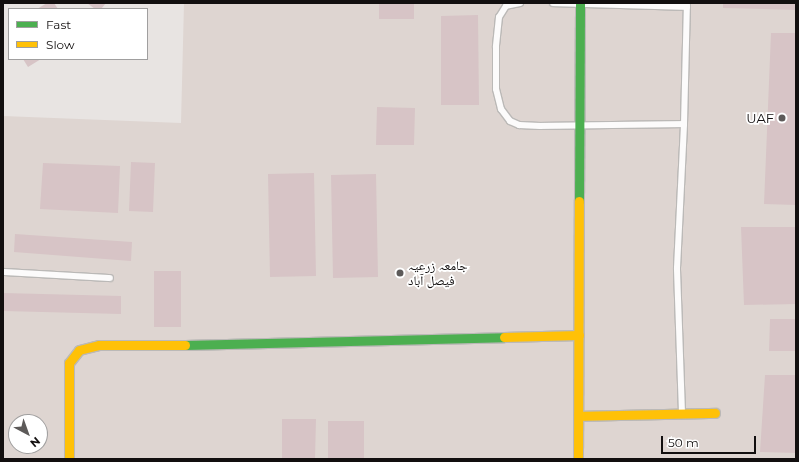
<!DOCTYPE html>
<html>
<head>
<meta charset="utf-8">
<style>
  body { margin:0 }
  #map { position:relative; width:799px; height:462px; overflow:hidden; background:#e8e4e2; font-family:Montserrat,"Noto Naskh Arabic",sans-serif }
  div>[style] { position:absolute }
  .built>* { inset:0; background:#ded5d1 }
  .building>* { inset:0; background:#d7c4c6 }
  .roads { filter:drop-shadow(1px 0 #bbb9b7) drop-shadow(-1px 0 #bbb9b7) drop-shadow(0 1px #bbb9b7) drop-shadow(0 -1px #bbb9b7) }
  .lane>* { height:6px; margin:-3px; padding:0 3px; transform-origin:3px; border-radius:3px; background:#fcfbfb }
  .fast>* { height:9px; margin:-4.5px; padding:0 4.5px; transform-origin:4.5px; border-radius:4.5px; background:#4caf50 }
  .slow>* { height:9px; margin:-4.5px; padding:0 4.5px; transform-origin:4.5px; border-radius:4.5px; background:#ffc107 }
  .dots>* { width:11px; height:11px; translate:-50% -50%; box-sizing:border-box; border:2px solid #fff; border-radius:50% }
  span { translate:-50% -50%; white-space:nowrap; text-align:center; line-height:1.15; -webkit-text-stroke:3.5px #fff; paint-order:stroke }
  .poi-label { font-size:13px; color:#120f0f }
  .right { translate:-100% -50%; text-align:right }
  .left { translate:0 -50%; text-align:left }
  .frame { position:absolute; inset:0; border:4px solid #120f0f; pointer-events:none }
  .legend { position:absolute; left:8px; top:8px; width:140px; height:52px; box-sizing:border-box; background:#fff; border:1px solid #a09f9f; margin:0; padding:5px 7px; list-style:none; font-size:12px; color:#120f0f }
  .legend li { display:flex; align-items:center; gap:8px; height:20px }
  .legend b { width:20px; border:1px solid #a09f9f }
  .north { position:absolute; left:8px; top:414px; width:40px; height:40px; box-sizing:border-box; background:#fff; border:1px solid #a09f9f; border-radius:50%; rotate:139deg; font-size:11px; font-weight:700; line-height:16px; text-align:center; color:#120f0f }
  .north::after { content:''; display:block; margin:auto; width:14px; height:18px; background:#5d5a59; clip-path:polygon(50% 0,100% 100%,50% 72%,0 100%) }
  .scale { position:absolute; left:661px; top:436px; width:95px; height:18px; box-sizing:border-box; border:2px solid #120f0f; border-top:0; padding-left:5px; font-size:12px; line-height:14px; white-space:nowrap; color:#120f0f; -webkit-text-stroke:3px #fff; paint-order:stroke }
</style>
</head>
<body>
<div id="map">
  <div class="built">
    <div style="clip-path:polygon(evenodd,184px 3px,796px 3px,796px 459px,3px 459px,3px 116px,181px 123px,184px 3px,16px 422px,40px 422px,40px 446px,16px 446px,16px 422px)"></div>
  </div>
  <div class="building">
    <div style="clip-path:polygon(47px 3px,54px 3px,58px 9px,37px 9px)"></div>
    <div style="clip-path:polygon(87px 3px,106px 3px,101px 9px,95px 9px)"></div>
    <div style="clip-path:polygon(379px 3px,414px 3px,414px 19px,379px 19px)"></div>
    <div style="clip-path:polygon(723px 3px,796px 3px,796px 10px,723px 8px)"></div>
    <div style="clip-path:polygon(478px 15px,479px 105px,441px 105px,441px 16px)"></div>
    <div style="clip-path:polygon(771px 33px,796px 33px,796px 205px,764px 204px)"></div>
    <div style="clip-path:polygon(23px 59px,41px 59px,28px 67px)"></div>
    <div style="clip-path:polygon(377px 107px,415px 108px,414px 145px,376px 145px)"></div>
    <div style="clip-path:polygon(131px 162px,155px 163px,153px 212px,129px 211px)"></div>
    <div style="clip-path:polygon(43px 163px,120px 166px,118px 213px,40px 209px)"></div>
    <div style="clip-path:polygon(314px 173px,316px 276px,270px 277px,268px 174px)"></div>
    <div style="clip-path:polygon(376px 174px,378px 277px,333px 278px,331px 175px)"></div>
    <div style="clip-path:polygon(741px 227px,796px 227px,796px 304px,744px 305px)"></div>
    <div style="clip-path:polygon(15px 234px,132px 242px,131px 261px,14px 252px)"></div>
    <div style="clip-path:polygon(154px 271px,181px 271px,181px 327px,154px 327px)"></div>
    <div style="clip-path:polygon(3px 293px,121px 296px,121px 314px,3px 311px)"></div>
    <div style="clip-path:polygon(770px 319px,796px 319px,796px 351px,769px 351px)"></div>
    <div style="clip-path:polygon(765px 375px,796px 375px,796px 453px,760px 452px)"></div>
    <div style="clip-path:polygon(282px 419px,316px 419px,315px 459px,282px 459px)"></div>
    <div style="clip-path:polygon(328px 421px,364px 421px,364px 459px,328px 459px)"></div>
  </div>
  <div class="roads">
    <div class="lane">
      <div style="left:520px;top:3px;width:14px;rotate:168deg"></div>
      <div style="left:506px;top:6px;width:13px;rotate:122deg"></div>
      <div style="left:499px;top:17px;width:30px;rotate:96deg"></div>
      <div style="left:496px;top:47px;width:42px;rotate:90deg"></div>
      <div style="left:496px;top:89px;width:21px;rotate:76deg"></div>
      <div style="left:501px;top:109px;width:15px;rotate:53deg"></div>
      <div style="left:510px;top:121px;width:10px;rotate:24deg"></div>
      <div style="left:519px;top:125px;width:21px;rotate:3deg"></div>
      <div style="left:540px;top:126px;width:144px;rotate:-0.8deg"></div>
      <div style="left:553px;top:3px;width:134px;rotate:1.7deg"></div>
      <div style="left:3px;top:272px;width:107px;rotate:3.2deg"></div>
      <div style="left:682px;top:413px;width:145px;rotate:-92deg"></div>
      <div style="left:677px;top:268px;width:144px;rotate:-87.2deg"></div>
      <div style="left:684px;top:124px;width:121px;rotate:-88.6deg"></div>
    </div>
    <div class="fast">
      <div style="left:579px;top:201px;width:198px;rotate:-89.7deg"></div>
      <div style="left:185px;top:345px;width:319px;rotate:-1.4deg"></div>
    </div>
    <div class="slow">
      <div style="left:504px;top:337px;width:75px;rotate:-1.5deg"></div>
      <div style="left:579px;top:416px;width:136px;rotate:-1.3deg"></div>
      <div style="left:69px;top:459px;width:96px;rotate:-90deg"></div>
      <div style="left:69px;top:363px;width:16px;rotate:-52deg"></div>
      <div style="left:79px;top:350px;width:21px;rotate:-14deg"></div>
      <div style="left:99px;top:345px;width:86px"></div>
      <div style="left:578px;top:459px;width:258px;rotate:-89.8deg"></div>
    </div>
  </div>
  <div class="dots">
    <div style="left:782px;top:118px;background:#5d5a59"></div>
    <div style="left:400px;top:273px;background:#5d5a59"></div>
  </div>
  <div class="poi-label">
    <span class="right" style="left:774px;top:118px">UAF</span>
    <span class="left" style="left:408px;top:273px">جامعہ زرعیہ<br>فیصل آباد</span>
  </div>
  <div class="frame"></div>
  <ul class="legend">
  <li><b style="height:5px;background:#4caf50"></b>Fast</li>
  <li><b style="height:5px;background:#ffc107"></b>Slow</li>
  </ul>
  <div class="north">N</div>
  <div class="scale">50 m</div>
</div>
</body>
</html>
